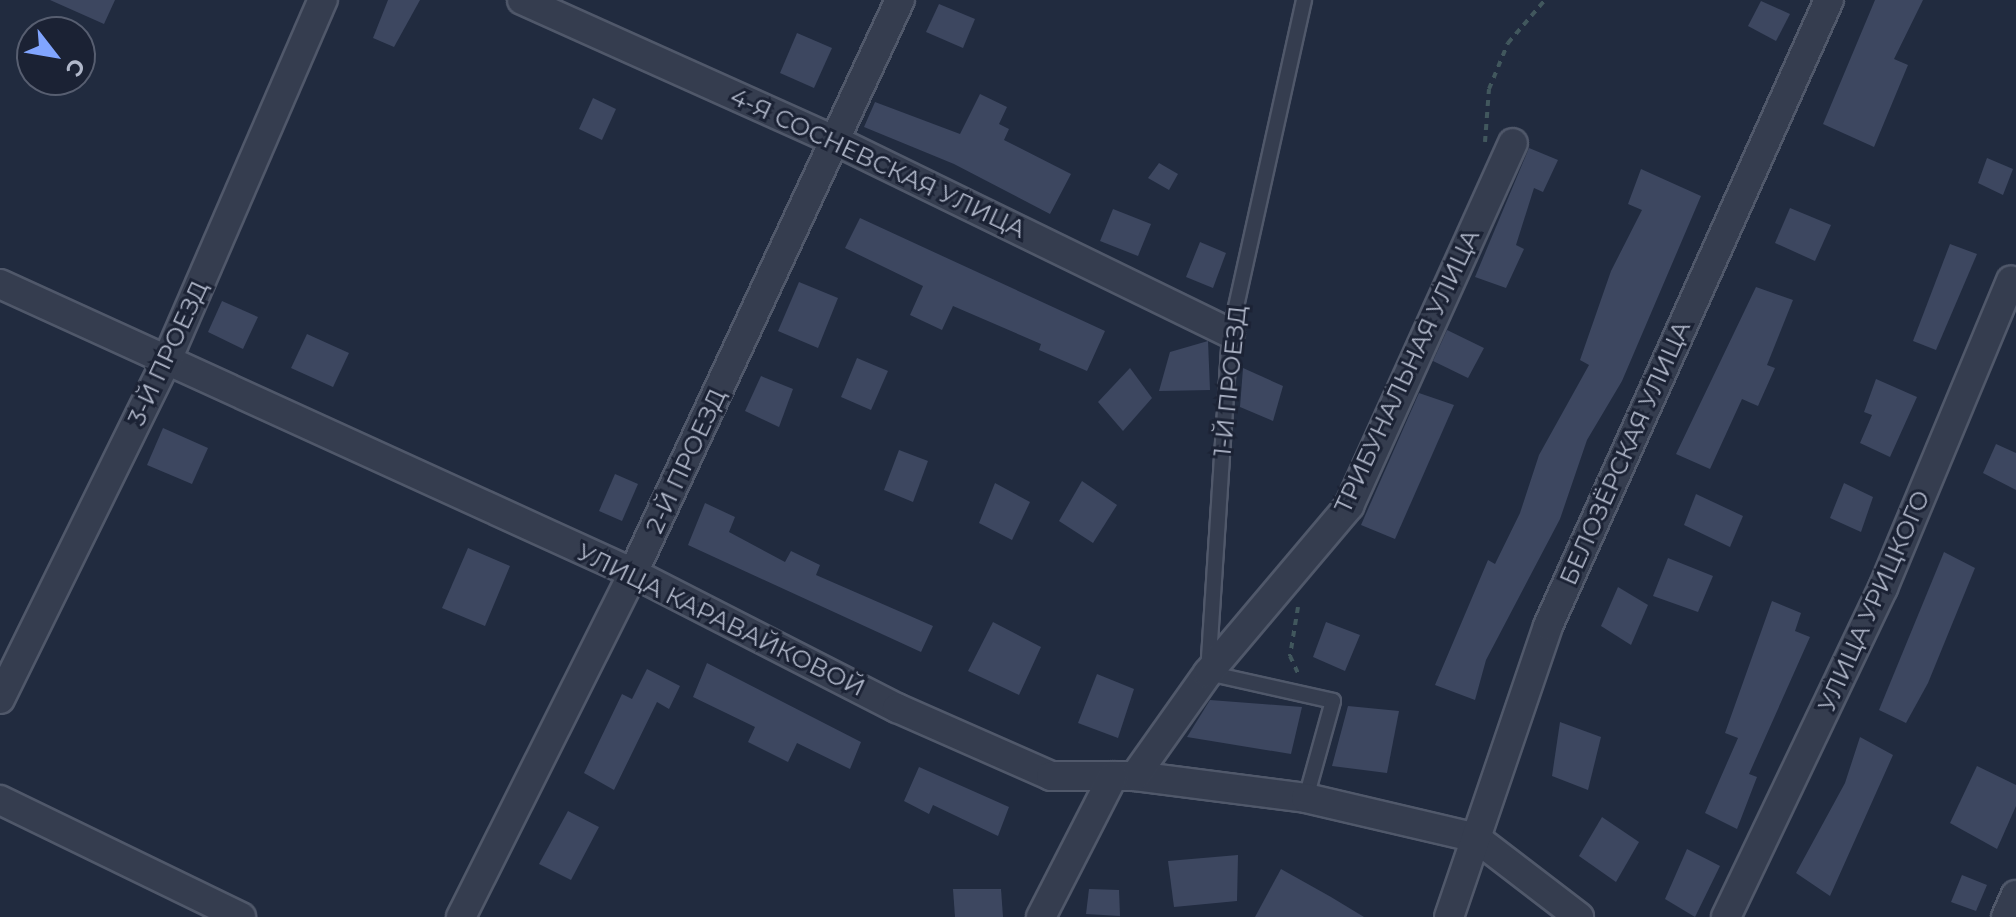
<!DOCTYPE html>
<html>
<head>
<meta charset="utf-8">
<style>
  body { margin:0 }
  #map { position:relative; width:2016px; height:917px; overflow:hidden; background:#212b3f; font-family:Montserrat,sans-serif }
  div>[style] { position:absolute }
  .building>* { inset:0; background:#3d4760 }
  .path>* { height:4px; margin-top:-2px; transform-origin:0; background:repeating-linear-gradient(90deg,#41575d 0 6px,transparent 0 12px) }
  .roads { filter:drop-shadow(2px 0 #50586a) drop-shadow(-2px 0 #50586a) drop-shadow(0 2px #50586a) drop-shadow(0 -2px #50586a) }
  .service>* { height:14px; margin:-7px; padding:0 7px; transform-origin:7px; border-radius:7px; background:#353d4f }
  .minor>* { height:28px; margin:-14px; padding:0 14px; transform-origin:14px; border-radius:14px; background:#353d4f }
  span { translate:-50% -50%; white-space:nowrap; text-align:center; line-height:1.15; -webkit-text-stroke:6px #1b2234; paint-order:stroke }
  .street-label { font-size:24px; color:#b1b8ca }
  .north { position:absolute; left:16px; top:16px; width:80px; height:80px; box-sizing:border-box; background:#1b2234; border:2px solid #575e70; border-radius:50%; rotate:121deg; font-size:22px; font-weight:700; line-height:32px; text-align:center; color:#b1b8ca }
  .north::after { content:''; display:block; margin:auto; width:28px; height:36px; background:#81a5ff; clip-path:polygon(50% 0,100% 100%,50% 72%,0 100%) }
</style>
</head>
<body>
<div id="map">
  <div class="building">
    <div style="clip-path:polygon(50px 0,115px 0,104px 24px)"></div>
    <div style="clip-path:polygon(388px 0,420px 0,394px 47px,373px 38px)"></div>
    <div style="clip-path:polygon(1875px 0,1923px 0,1894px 59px,1908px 65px,1874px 147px,1823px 124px)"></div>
    <div style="clip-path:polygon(1761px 1px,1790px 14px,1776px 41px,1748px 26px)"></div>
    <div style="clip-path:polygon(939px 4px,975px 19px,963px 48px,926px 32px)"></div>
    <div style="clip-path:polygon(797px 33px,832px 48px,814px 88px,780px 73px)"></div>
    <div style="clip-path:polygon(980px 94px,1007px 107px,999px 124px,1009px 129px,1004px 140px,1071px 174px,1050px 214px,954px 164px,864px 127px,875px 102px,960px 134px)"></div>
    <div style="clip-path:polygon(593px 98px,616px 109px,602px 140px,579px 129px)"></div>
    <div style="clip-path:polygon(1529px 148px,1558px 160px,1543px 192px,1534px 188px,1516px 245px,1524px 249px,1506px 288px,1475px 277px)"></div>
    <div style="clip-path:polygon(1987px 158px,2013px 169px,2003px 195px,1978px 183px)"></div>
    <div style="clip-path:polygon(1159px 163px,1178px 174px,1169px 190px,1148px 178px)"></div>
    <div style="clip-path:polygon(1641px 169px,1701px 196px,1622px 381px,1587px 440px,1560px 519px,1486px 660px,1475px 700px,1435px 685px,1488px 560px,1495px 564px,1520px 513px,1539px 455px,1589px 365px,1580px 360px,1611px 271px,1642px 210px,1628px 204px)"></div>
    <div style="clip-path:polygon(1790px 208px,1831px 225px,1815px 261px,1775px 243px)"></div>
    <div style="clip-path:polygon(1113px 209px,1151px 224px,1138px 256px,1100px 241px)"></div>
    <div style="clip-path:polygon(860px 218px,1105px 331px,1087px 371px,1039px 350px,1041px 344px,953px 306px,942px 330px,910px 315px,923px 286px,845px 248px)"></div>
    <div style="clip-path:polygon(1200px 242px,1226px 253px,1213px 288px,1186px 277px)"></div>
    <div style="clip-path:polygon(1950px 244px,1977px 254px,1936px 350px,1913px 341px)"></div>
    <div style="clip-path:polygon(799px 282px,838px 298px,818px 348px,778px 331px)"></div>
    <div style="clip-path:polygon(1756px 287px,1793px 300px,1767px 365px,1775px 368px,1758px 406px,1742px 399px,1710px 469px,1676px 454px)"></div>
    <div style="clip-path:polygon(222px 301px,258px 317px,243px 349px,208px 332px)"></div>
    <div style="clip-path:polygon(1447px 330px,1484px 348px,1468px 378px,1433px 361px)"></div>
    <div style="clip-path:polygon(307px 334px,349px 353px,333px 387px,291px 368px)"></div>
    <div style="clip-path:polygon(1208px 341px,1210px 390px,1159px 391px,1170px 352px)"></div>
    <div style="clip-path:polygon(857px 358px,888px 371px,871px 410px,841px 397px)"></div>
    <div style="clip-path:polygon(1130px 368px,1152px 398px,1123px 431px,1098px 402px)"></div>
    <div style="clip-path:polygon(1243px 368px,1283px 386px,1273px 421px,1240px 407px)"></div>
    <div style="clip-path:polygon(761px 376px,793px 389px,779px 427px,745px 411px)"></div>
    <div style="clip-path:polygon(1876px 379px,1917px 397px,1890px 457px,1860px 443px,1872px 415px,1864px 412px)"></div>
    <div style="clip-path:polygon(1419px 393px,1454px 405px,1395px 539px,1361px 525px)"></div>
    <div style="clip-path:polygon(163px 428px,208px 448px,192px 484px,147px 465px)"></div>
    <div style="clip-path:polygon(1996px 444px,2016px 453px,2016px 490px,1983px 473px)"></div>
    <div style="clip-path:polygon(899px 450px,928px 461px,913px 502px,884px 490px)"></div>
    <div style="clip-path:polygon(615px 474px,638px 484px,622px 521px,599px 511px)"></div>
    <div style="clip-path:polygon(1082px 481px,1117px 505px,1093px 543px,1059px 521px)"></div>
    <div style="clip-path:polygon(995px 483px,1030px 502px,1012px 540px,979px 523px)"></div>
    <div style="clip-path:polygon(1844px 483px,1873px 497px,1861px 532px,1830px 518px)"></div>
    <div style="clip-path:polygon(1696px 494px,1743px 516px,1730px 547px,1684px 525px)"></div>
    <div style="clip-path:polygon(705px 503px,735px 517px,729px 532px,785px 562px,791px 551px,820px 565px,816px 575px,933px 626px,921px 652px,688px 545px)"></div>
    <div style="clip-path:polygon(468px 548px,510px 566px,485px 626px,442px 608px)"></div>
    <div style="clip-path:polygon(1944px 552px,1975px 568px,1928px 683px,1906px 723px,1879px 710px)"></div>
    <div style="clip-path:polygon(1668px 558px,1713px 576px,1698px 612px,1653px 596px)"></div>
    <div style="clip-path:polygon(1618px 587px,1648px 605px,1631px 645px,1601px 626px)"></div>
    <div style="clip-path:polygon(1772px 601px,1801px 613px,1795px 631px,1810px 637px,1749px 774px,1757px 777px,1737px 829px,1705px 813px,1738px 738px,1725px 733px)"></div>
    <div style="clip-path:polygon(993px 622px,1041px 647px,1019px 695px,968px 671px)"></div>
    <div style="clip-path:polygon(1326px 622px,1360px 635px,1345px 671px,1313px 657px)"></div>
    <div style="clip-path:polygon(707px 663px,861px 742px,850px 769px,797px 743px,788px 762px,748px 742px,755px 727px,693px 697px)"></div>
    <div style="clip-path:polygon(647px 669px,680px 686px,669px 709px,657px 702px,614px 790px,584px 773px,622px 694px,632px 699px)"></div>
    <div style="clip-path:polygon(1097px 674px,1134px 689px,1118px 738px,1078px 723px)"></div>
    <div style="clip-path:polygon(1210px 700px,1302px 707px,1291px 754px,1187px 737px)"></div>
    <div style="clip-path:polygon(1348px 706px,1399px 711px,1387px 773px,1332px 766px)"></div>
    <div style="clip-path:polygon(1560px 722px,1601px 737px,1588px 790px,1552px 776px)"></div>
    <div style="clip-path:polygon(1860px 737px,1893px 755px,1830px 896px,1796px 873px,1845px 783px)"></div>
    <div style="clip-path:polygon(1977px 766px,2016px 785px,2016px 806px,1997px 849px,1950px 823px)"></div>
    <div style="clip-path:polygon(919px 767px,1009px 807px,998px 836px,933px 805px,929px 814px,904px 801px)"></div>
    <div style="clip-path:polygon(568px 811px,599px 827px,571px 880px,539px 864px)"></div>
    <div style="clip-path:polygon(1602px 817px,1639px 842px,1616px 882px,1579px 856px)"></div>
    <div style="clip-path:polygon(1687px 849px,1720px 866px,1695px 917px,1665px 899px)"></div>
    <div style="clip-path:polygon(1238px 855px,1237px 901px,1174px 907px,1168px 861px)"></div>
    <div style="clip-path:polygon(1281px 869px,1331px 897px,1364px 917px,1255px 917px)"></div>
    <div style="clip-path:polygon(1962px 875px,1987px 885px,1976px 911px,1951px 902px)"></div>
    <div style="clip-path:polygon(953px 889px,1001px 889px,1003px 917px,955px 917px)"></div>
    <div style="clip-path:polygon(1089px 889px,1119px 890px,1120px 916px,1086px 914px)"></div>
  </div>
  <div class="path">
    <div style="left:1485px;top:142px;width:53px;rotate:-85.7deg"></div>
    <div style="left:1489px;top:89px;width:50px;rotate:-67.6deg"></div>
    <div style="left:1508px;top:43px;width:57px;rotate:-49.3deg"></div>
    <div style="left:1298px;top:607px;width:50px;rotate:99.3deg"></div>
    <div style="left:1290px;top:656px;width:21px;rotate:65deg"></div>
  </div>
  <div class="roads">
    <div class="service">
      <div style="left:1304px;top:0;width:341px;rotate:102.5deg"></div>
      <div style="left:1230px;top:333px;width:341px;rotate:93.7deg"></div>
      <div style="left:1208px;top:673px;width:128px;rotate:12.6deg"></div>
      <div style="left:1333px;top:701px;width:101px;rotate:105.6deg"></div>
    </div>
    <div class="minor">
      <div style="left:522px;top:0;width:344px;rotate:24.2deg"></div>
      <div style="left:836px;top:141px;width:438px;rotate:26deg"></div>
      <div style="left:0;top:284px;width:696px;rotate:24.54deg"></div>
      <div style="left:633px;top:573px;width:297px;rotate:27.1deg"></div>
      <div style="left:897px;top:708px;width:168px;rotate:23.8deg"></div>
      <div style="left:1051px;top:776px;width:84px"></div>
      <div style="left:1135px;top:776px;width:172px;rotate:7.3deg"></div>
      <div style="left:1306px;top:798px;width:175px;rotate:13.2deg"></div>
      <div style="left:1476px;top:838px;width:130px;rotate:37.5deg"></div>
      <div style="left:0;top:699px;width:376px;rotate:-63.8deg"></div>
      <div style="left:166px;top:362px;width:395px;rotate:-66.6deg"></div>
      <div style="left:1135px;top:776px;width:126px;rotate:-54.7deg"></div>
      <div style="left:1208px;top:673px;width:219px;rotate:-49.8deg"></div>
      <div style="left:1349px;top:506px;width:398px;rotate:-65.7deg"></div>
      <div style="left:0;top:800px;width:268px;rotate:25.9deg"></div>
      <div style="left:461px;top:917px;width:385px;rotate:-63.4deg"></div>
      <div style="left:633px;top:573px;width:632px;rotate:-65.02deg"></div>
      <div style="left:1041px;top:917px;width:158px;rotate:-62.9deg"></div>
      <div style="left:1449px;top:917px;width:307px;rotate:-71.2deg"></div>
      <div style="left:1548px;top:626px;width:686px;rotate:-65.83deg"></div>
      <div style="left:1726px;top:917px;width:365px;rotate:-64.5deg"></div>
      <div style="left:1883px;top:588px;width:333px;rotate:-67.4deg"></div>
      <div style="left:2006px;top:917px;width:24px;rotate:-66deg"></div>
    </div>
  </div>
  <div class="street-label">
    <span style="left:878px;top:163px;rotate:25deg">4-Я СОСНЕВСКАЯ УЛИЦА</span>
    <span style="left:168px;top:353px;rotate:-65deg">3-Й ПРОЕЗД</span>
    <span style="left:1407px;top:371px;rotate:-65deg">ТРИБУНАЛЬНАЯ УЛИЦА</span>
    <span style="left:1230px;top:381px;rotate:-84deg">1-Й ПРОЕЗД</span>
    <span style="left:1625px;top:453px;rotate:-66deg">БЕЛОЗЁРСКАЯ УЛИЦА</span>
    <span style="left:686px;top:461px;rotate:-65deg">2-Й ПРОЕЗД</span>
    <span style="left:1874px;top:601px;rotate:-66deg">УЛИЦА УРИЦКОГО</span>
    <span style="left:721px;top:620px;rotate:26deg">УЛИЦА КАРАВАЙКОВОЙ</span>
  </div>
  <div class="north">С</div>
</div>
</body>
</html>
